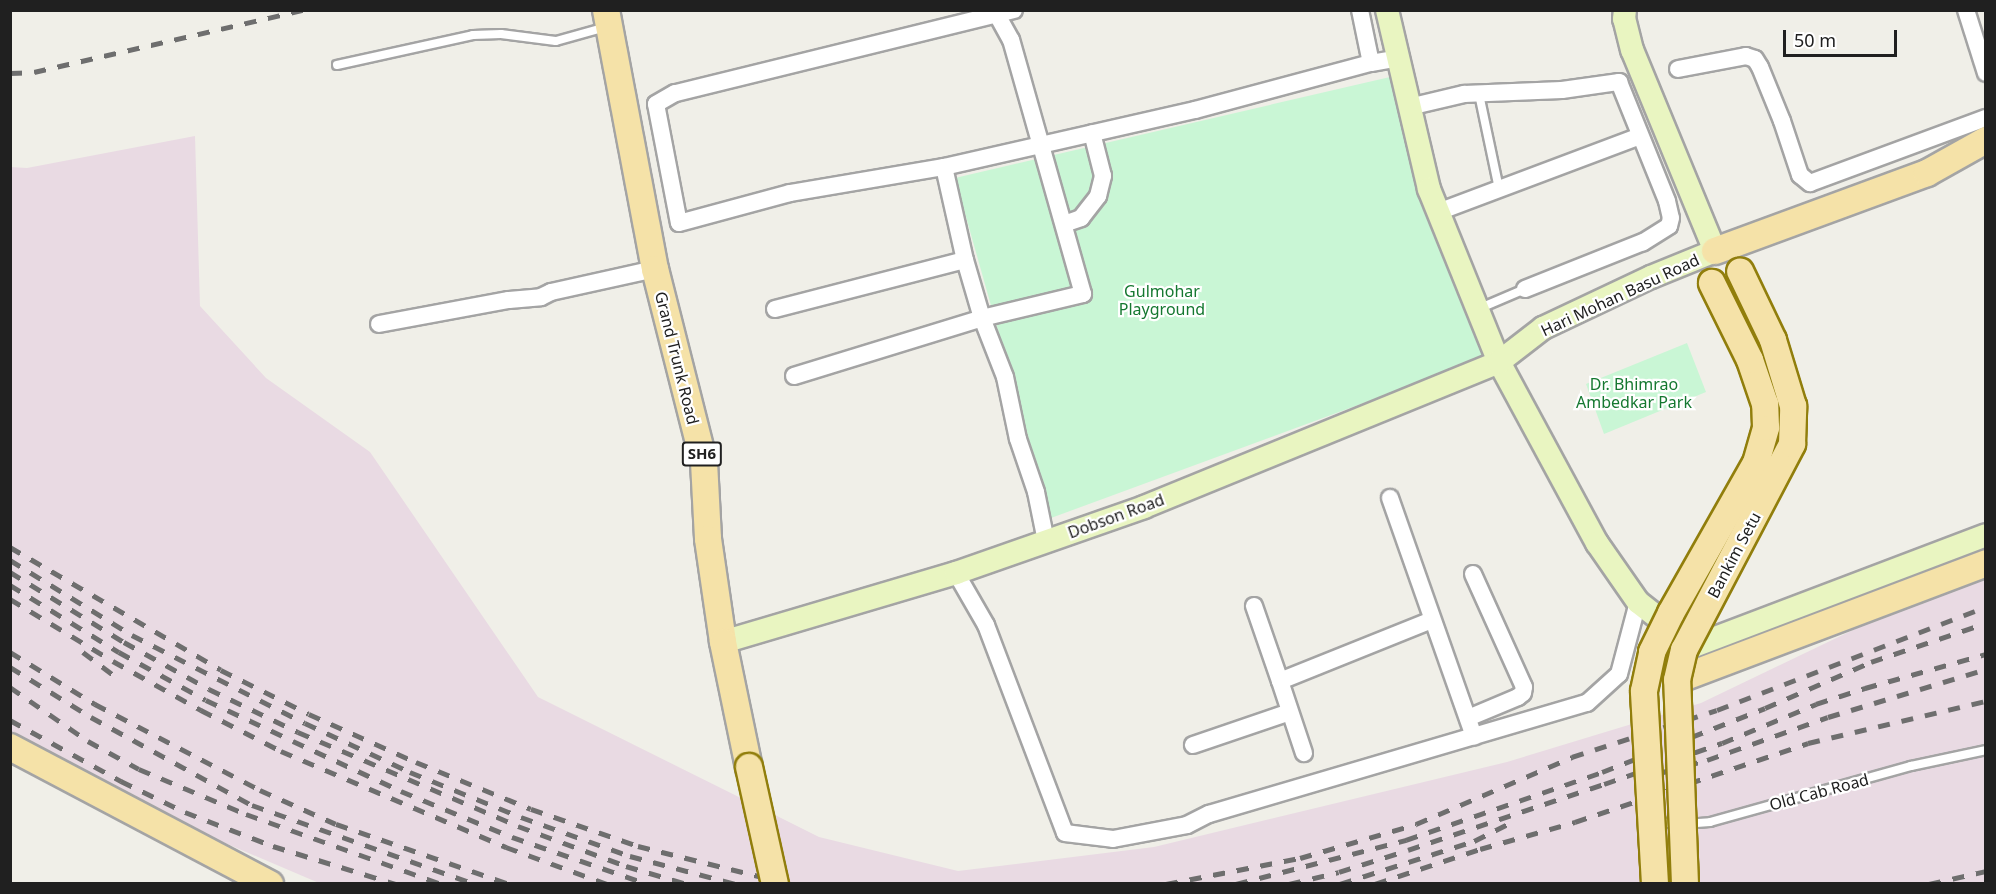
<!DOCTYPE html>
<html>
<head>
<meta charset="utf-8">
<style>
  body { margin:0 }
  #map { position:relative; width:1996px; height:894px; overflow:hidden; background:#f0efe8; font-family:"Noto Sans",sans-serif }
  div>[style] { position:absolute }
  .industrial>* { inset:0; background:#e9dae3 }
  .park>* { inset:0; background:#c9f6d5 }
  .roads { filter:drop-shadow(2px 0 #a4a4a4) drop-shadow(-2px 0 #a4a4a4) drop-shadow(0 2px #a4a4a4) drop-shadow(0 -2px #a4a4a4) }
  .lane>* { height:8px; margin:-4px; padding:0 4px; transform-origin:4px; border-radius:4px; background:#fff }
  .street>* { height:16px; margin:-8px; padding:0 8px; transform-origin:8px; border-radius:8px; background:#fff }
  .secondary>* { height:22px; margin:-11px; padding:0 11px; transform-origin:11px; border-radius:11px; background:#e9f5c1 }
  .primary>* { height:26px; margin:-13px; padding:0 13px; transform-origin:13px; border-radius:13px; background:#f5e2a8 }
  .rail>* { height:4.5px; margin-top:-2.25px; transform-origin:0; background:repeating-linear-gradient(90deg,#6e6e6e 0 12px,transparent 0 24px) }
  .bridges { filter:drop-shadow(2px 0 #917e0c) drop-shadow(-2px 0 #917e0c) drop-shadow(0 2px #917e0c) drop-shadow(0 -2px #917e0c) }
  .primary-bridge>* { height:26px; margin:-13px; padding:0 13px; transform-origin:13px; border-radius:13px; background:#f5e2a8 }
  span { translate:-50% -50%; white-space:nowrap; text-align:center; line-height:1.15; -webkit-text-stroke:4.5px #fff; paint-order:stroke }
  .shield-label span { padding:2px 4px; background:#fff; border:2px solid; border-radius:4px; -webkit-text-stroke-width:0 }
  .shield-label { font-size:15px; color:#202020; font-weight:700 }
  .park-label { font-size:16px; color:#157830 }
  .street-label { font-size:16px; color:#202020 }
  .frame { position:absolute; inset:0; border:12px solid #202020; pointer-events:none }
  .scale { position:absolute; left:1783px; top:30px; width:114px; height:27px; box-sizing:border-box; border:3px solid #202020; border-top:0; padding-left:8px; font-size:18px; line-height:21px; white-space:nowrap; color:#202020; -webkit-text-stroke:4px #fff; paint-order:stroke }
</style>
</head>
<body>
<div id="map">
  <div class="industrial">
    <div style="clip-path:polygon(195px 136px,200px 306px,266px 378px,370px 452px,538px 697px,819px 837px,958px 871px,1154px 847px,1507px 762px,1701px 703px,1876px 619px,1985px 577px,1985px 883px,319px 883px,131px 803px,11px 735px,10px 167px,27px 168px)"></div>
  </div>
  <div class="park">
    <div style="clip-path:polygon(1390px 77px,1483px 359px,1051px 518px,955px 178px)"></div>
    <div style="clip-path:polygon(1687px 343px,1706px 392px,1604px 434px,1586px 384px)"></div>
  </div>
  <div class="roads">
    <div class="lane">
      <div style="left:337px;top:65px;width:139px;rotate:-12.4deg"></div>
      <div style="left:473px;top:35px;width:28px;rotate:-2deg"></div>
      <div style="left:501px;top:34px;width:55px;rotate:7.3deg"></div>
      <div style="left:556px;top:41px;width:52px;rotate:-15.6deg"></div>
      <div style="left:1479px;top:94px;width:97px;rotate:78.1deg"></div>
      <div style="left:1478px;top:309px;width:51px;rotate:-23.1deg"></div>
      <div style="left:1655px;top:822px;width:28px;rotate:4deg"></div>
      <div style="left:1683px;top:824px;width:27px;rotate:-4deg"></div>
      <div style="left:1710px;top:822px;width:209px;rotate:-15.6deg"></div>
      <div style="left:1911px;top:766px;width:77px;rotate:-12deg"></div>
    </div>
    <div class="street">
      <div style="left:1014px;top:10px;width:349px;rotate:166.2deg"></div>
      <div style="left:675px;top:93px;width:22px;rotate:150deg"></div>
      <div style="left:656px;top:104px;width:121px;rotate:79.1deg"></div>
      <div style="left:679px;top:223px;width:115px;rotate:-15.1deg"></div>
      <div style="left:790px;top:193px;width:156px;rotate:-9.6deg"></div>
      <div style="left:944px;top:167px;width:257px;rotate:-12.8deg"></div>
      <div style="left:1195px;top:110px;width:182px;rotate:-15deg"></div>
      <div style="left:1371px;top:63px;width:27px;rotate:-10deg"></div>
      <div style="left:1360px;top:10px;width:54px;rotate:78.3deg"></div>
      <div style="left:1966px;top:10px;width:66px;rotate:72.4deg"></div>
      <div style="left:1678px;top:69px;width:69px;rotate:-10.8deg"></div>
      <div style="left:1746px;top:56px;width:9px;rotate:18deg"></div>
      <div style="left:1755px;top:59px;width:9px;rotate:58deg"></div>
      <div style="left:1760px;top:67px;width:58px;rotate:67.8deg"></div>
      <div style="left:1782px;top:121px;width:57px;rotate:71.6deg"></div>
      <div style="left:1800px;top:175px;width:13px;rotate:39deg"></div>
      <div style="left:1810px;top:183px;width:188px;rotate:-20.3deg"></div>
      <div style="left:1409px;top:107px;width:57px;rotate:-13.3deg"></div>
      <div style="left:1464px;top:94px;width:98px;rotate:-2.3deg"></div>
      <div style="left:1562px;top:90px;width:58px;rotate:-8deg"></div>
      <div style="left:1619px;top:82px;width:128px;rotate:68deg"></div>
      <div style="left:1667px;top:201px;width:17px;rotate:77deg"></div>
      <div style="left:1671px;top:218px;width:8px;rotate:104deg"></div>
      <div style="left:1669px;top:226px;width:31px;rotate:148deg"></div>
      <div style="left:1643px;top:242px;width:127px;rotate:158.3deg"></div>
      <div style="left:944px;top:167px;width:95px;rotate:77.3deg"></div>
      <div style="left:965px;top:260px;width:60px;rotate:73.7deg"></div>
      <div style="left:982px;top:318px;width:63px;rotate:68.7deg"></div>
      <div style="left:1005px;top:377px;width:63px;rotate:78.2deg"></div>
      <div style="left:1018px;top:439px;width:56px;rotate:71.2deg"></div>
      <div style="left:1036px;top:492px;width:50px;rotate:78.5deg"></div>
      <div style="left:1438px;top:212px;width:216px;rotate:-20.6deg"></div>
      <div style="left:1064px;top:224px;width:18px;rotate:-19deg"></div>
      <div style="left:1081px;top:218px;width:28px;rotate:-52deg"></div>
      <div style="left:1098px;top:196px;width:21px;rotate:-76deg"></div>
      <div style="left:1103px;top:176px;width:44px;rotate:-104.3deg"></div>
      <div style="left:775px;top:309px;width:196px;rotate:-14.5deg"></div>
      <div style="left:379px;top:324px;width:132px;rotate:-10.5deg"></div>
      <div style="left:509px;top:300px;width:32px;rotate:-5deg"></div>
      <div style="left:541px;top:297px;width:11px;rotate:-27deg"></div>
      <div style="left:551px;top:292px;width:107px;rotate:-12.5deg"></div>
      <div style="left:794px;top:376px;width:197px;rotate:-17.1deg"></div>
      <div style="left:982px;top:318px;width:104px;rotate:-13.4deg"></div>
      <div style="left:1083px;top:294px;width:264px;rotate:-105.8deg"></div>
      <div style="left:1011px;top:40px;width:29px;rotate:-119deg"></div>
      <div style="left:1390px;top:498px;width:253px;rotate:70.6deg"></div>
      <div style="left:956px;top:573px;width:60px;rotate:60deg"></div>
      <div style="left:986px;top:625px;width:222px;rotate:69.2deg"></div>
      <div style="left:1065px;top:833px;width:48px;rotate:7.1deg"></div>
      <div style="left:1113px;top:839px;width:75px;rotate:-10.7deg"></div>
      <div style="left:1187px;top:825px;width:25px;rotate:-27deg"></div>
      <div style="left:1209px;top:814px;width:394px;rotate:-16.4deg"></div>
      <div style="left:1587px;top:703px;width:43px;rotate:-42.2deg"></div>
      <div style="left:1619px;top:674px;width:74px;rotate:-75.2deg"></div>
      <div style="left:1254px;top:606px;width:79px;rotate:70.9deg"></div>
      <div style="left:1280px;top:681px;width:164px;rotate:-21.9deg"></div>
      <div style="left:1280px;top:681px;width:76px;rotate:71.6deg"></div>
      <div style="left:1468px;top:718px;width:54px;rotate:-22.8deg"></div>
      <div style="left:1518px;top:697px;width:6px;rotate:-39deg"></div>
      <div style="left:1523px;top:693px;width:6px;rotate:-81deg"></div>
      <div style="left:1524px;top:687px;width:124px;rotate:-114.3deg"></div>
      <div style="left:1193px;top:745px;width:102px;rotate:-18.8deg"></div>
    </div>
    <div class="secondary">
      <div style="left:1387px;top:10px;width:184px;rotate:76.8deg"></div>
      <div style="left:1429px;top:189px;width:187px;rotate:68deg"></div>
      <div style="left:1499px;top:362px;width:206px;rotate:61.6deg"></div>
      <div style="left:1597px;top:543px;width:72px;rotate:55.2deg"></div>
      <div style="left:1638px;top:602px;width:71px;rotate:38.2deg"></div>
      <div style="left:1694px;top:646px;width:312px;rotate:-20.8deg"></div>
      <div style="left:723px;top:642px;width:243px;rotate:-16.5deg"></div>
      <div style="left:956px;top:573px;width:199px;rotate:-19.3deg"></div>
      <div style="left:1144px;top:507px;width:383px;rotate:-22.2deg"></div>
      <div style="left:1499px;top:362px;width:56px;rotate:-37.7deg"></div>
      <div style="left:1543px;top:328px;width:119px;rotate:-25.3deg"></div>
      <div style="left:1651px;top:277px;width:69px;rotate:-22.1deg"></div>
      <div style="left:1715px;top:251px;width:217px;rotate:-112.4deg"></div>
      <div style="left:1632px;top:50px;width:32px;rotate:-104deg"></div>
      <div style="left:1624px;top:19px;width:9px;rotate:-84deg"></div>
    </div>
    <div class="primary">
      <div style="left:606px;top:10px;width:264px;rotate:79.3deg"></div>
      <div style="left:655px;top:269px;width:199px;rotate:75.8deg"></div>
      <div style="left:704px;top:462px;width:77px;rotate:87deg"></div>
      <div style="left:708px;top:539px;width:104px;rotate:81.7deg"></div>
      <div style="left:723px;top:642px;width:128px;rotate:78.3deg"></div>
      <div style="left:1715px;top:251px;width:226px;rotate:-20.2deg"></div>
      <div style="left:1927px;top:173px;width:68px;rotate:-29.2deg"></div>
      <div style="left:1677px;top:680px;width:330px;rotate:-20.7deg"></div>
      <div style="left:10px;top:747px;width:294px;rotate:27.8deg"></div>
    </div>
  </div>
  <div class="rail">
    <div style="left:10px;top:73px;width:24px;rotate:-2deg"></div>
    <div style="left:34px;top:72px;width:276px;rotate:-13deg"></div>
    <div style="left:10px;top:547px;width:244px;rotate:30.2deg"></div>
    <div style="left:221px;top:670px;width:98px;rotate:26.6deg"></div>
    <div style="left:309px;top:714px;width:117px;rotate:24.2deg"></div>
    <div style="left:416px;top:762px;width:124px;rotate:22.2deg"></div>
    <div style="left:531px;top:809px;width:113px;rotate:19.1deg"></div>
    <div style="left:638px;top:846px;width:157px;rotate:14deg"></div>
    <div style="left:10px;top:560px;width:143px;rotate:31.6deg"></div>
    <div style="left:132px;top:635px;width:194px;rotate:27deg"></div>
    <div style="left:305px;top:723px;width:116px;rotate:25deg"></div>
    <div style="left:410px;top:772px;width:120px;rotate:22.1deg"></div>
    <div style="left:521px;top:817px;width:116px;rotate:19.7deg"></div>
    <div style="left:630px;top:856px;width:110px;rotate:14.8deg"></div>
    <div style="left:10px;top:572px;width:134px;rotate:31.6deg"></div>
    <div style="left:124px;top:642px;width:97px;rotate:28.9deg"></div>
    <div style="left:209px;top:689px;width:99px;rotate:25.8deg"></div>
    <div style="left:298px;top:732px;width:239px;rotate:23.1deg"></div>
    <div style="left:518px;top:826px;width:115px;rotate:20.3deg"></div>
    <div style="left:626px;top:866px;width:64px;rotate:16.4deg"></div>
    <div style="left:10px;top:585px;width:128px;rotate:31.6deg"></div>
    <div style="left:119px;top:652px;width:99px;rotate:28.9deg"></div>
    <div style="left:206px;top:700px;width:96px;rotate:25.2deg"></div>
    <div style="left:293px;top:741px;width:119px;rotate:24.8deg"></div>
    <div style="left:401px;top:791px;width:120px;rotate:22.5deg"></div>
    <div style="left:512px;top:837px;width:144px;rotate:19.1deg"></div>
    <div style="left:10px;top:599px;width:120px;rotate:31deg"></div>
    <div style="left:113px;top:661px;width:101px;rotate:29.1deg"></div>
    <div style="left:201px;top:710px;width:90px;rotate:27.1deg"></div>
    <div style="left:281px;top:751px;width:245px;rotate:23.1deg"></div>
    <div style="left:506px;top:847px;width:108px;rotate:20.1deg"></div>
    <div style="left:10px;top:652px;width:100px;rotate:31.5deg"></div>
    <div style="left:95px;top:704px;width:186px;rotate:27.5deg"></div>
    <div style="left:260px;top:790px;width:83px;rotate:24.1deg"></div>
    <div style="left:336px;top:824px;width:183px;rotate:19.1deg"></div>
    <div style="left:83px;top:652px;width:40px;rotate:37deg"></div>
    <div style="left:10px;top:667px;width:95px;rotate:31.7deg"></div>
    <div style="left:91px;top:717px;width:183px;rotate:28.7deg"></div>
    <div style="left:252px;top:805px;width:237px;rotate:19.5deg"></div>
    <div style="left:10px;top:687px;width:95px;rotate:34.7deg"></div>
    <div style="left:88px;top:741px;width:58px;rotate:28.8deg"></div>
    <div style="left:139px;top:769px;width:116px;rotate:22.8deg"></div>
    <div style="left:246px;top:814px;width:207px;rotate:19.7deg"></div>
    <div style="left:10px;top:720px;width:127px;rotate:28.8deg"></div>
    <div style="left:121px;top:781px;width:71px;rotate:25.8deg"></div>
    <div style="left:185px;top:812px;width:94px;rotate:21.1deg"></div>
    <div style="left:273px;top:846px;width:129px;rotate:17.2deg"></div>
    <div style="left:1663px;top:772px;width:46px;rotate:-15.3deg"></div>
    <div style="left:1707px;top:760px;width:128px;rotate:-19.6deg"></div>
    <div style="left:1828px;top:717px;width:165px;rotate:-16.9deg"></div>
    <div style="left:1166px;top:884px;width:136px;rotate:-11deg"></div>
    <div style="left:1300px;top:858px;width:121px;rotate:-16.3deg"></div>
    <div style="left:1416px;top:824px;width:170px;rotate:-23.2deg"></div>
    <div style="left:1572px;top:757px;width:152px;rotate:-18deg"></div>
    <div style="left:1717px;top:710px;width:288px;rotate:-21deg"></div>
    <div style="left:1236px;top:884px;width:176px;rotate:-14.5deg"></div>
    <div style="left:1406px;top:840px;width:207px;rotate:-19.1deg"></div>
    <div style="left:1602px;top:772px;width:175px;rotate:-21.4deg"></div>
    <div style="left:1765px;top:708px;width:116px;rotate:-23.5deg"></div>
    <div style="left:1871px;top:662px;width:121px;rotate:-18.7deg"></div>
    <div style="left:1289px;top:884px;width:51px;rotate:-13.5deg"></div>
    <div style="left:1339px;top:872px;width:72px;rotate:-17.7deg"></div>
    <div style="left:1408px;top:850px;width:207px;rotate:-18.6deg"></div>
    <div style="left:1604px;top:784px;width:125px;rotate:-19.2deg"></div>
    <div style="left:1722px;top:743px;width:102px;rotate:-22.5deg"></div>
    <div style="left:1816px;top:704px;width:52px;rotate:-18.1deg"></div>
    <div style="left:1865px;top:688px;width:126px;rotate:-15.7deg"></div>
    <div style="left:1340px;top:884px;width:141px;rotate:-17.8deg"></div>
    <div style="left:1474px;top:841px;width:40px;rotate:-26.6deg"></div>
    <div style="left:1375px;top:884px;width:111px;rotate:-18.4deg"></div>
    <div style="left:1480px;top:849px;width:99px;rotate:-15.9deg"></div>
    <div style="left:1575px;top:822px;width:246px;rotate:-18.7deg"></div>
    <div style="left:1808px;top:743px;width:183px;rotate:-13.3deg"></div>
    <div style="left:1929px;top:884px;width:58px;rotate:-12.8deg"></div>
  </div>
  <div class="bridges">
    <div class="primary-bridge">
      <div style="left:749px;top:767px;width:120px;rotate:77.5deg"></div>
      <div style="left:1655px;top:884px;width:193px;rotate:-93.3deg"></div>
      <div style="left:1644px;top:691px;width:40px;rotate:-78deg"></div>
      <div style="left:1652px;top:652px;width:43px;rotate:-64deg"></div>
      <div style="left:1671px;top:613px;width:172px;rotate:-60.5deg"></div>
      <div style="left:1756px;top:463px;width:37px;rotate:-74deg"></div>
      <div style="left:1766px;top:427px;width:23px;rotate:-92deg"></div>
      <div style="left:1765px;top:404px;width:46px;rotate:-108.8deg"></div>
      <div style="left:1750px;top:360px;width:86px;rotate:-116.3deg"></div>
      <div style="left:1685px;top:884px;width:204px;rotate:-92.2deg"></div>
      <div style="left:1677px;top:680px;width:31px;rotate:-77deg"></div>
      <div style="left:1684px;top:650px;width:233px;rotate:-62.3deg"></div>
      <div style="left:1792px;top:444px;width:38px;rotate:-88deg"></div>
      <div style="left:1793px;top:406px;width:69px;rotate:-106.9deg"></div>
      <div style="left:1773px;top:340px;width:76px;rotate:-115.6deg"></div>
    </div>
  </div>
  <div class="shield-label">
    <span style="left:702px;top:454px">SH6</span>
  </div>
  <div class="park-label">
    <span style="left:1162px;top:300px">Gulmohar<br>Playground</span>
    <span style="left:1634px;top:393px">Dr. Bhimrao<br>Ambedkar Park</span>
  </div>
  <div class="street-label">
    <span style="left:1620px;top:295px;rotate:-25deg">Hari Mohan Basu Road</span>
    <span style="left:677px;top:358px;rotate:76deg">Grand Trunk Road</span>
    <span style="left:1116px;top:516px;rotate:-20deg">Dobson Road</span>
    <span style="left:1734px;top:555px;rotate:-62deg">Bankim Setu</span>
    <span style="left:1819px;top:792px;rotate:-15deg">Old Cab Road</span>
  </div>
  <div class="frame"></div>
  <div class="scale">50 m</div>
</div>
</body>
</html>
